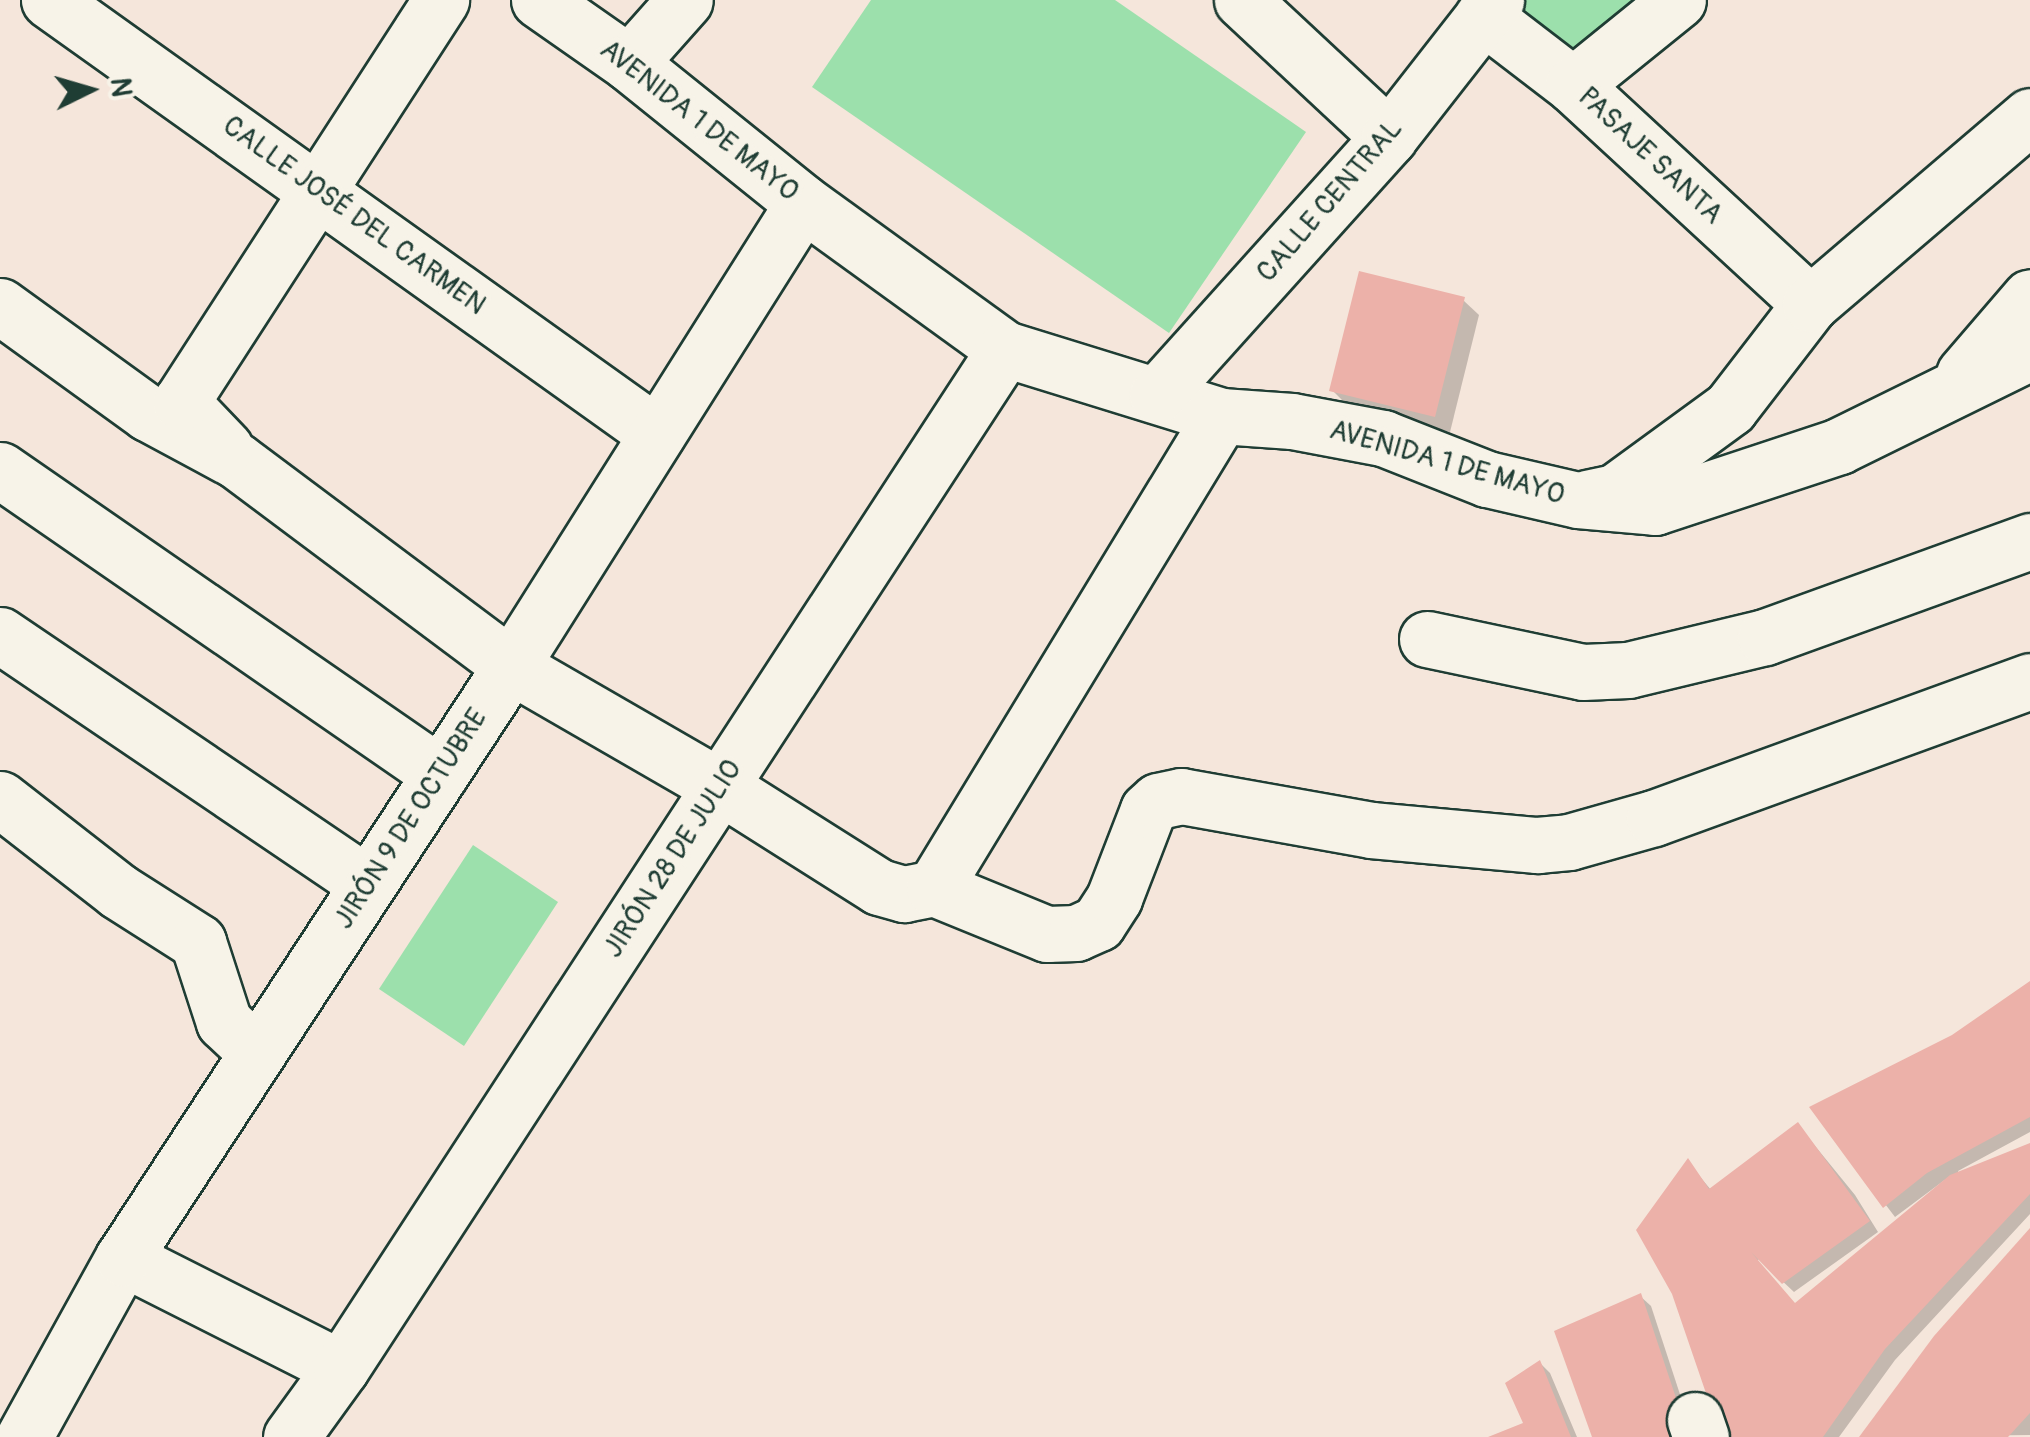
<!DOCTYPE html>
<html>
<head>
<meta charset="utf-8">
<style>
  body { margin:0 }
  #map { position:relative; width:2030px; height:1437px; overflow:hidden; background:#f5e6db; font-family:Pangolin,sans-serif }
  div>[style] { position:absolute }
  .green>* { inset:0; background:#9ce0ac }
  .shadow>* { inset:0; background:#0003 }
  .building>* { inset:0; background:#ecb1a9 }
  .roads { filter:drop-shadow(2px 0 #1f3d34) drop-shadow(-2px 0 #1f3d34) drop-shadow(0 2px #1f3d34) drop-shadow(0 -2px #1f3d34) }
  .minor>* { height:55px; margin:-27.5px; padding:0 27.5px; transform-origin:27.5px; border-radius:27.5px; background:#f7f3e8 }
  span { translate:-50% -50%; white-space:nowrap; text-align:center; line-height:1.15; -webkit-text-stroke:10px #f7f3e8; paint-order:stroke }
  .street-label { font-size:28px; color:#1f3d34 }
  .north { position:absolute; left:40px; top:40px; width:100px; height:100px; -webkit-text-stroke:8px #f7f3e8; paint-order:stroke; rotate:85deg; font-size:28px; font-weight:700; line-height:40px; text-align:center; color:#1f3d34 }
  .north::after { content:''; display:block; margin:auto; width:35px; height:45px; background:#1f3d34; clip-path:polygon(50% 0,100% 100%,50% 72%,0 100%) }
</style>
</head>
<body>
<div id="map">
  <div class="green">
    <div style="clip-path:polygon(871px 0,1115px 0,1306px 132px,1169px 333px,812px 87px)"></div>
    <div style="clip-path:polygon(1518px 0,1654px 0,1571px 67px,1510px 13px)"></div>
    <div style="clip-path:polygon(473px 845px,558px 902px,464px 1046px,379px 989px)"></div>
  </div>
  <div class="shadow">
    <div style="clip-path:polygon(1463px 300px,1479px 315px,1450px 432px,1348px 406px,1332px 390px)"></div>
    <div style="clip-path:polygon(2030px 983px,2030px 1132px,1958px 1171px,1959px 1175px,2030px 1146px,2030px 1214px,1895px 1360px,1839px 1437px,1724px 1437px,1674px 1293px,1688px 1162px,1711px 1190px,1798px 1125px,1855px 1195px,1878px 1232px,1794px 1292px,1759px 1259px,1756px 1262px,1796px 1305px,1950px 1176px,1895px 1217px,1812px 1108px,1953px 1037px)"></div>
    <div style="clip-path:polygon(2030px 1230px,2030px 1435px,1862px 1437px)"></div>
    <div style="clip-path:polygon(1640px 1296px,1651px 1306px,1694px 1437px,1593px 1437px)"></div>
    <div style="clip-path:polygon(1540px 1363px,1550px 1373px,1577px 1437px,1491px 1437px,1526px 1425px)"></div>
  </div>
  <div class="building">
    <div style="clip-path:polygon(1359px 271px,1465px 297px,1435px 417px,1329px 391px)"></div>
    <div style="clip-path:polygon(2030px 981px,2030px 1117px,1927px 1173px,1883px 1208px,1809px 1107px,1952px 1035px)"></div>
    <div style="clip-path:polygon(1798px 1122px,1870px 1221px,1782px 1284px,1751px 1252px,1795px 1303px,1950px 1175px,2030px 1143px,2030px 1194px,1885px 1349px,1823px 1437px,1721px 1437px,1672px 1294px,1636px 1230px,1688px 1158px,1709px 1189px)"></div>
    <div style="clip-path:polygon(2030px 1228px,2030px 1413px,2008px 1437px,1859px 1437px,1934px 1336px)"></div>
    <div style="clip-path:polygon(1641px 1293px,1689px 1437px,1592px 1437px,1554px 1331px)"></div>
    <div style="clip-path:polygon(1540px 1360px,1571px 1437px,1488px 1437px,1523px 1423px,1505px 1383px)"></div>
  </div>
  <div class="roads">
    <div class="minor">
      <div style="left:49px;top:0;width:747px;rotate:35.52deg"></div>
      <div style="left:539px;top:0;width:110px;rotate:35deg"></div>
      <div style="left:629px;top:63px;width:223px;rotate:38.8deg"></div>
      <div style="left:803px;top:203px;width:249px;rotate:35.9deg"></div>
      <div style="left:1005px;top:349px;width:226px;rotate:17.2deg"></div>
      <div style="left:1221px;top:416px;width:71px;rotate:4deg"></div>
      <div style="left:1292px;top:421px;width:93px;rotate:10.6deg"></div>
      <div style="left:1383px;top:438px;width:112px;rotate:21.5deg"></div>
      <div style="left:1487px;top:479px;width:93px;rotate:13deg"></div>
      <div style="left:1578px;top:500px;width:77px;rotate:5.2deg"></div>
      <div style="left:1655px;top:507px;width:194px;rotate:-18.3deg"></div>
      <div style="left:1839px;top:446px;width:213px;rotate:-26.2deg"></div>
      <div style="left:1242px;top:0;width:201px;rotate:43deg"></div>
      <div style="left:1483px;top:16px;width:113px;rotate:37.5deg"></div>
      <div style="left:1573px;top:85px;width:323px;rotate:42.7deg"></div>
      <div style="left:629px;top:63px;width:84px;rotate:-48.4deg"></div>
      <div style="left:1573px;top:85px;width:135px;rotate:-39deg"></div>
      <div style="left:0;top:306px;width:183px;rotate:35.9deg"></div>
      <div style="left:148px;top:413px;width:101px;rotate:28.3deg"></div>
      <div style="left:237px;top:461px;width:342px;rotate:36.8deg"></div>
      <div style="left:511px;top:666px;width:242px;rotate:30deg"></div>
      <div style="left:721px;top:787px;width:187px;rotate:32.3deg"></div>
      <div style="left:879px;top:887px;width:26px;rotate:16deg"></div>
      <div style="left:904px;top:894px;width:31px;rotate:-11deg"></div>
      <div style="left:934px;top:888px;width:552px;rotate:-58.7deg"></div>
      <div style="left:1964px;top:374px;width:101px;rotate:-49.4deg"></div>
      <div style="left:1157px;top:395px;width:347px;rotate:-48deg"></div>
      <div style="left:1389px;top:137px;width:174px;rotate:-52deg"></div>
      <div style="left:225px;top:448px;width:64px;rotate:-133.7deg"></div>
      <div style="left:181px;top:402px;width:479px;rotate:-57.1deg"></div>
      <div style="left:0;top:470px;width:535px;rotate:34.64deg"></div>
      <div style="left:1587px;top:498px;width:29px;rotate:-12deg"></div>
      <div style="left:1615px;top:492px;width:142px;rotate:-36.1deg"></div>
      <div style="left:1730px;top:408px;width:131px;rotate:-52.4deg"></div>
      <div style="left:1810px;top:304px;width:289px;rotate:-40.5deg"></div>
      <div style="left:0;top:635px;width:444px;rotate:34.1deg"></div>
      <div style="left:1427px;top:639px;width:159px;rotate:11.9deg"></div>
      <div style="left:1583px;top:672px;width:45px;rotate:-2.5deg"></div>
      <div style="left:1628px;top:670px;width:141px;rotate:-13.5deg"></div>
      <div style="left:1765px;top:637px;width:282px;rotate:-19.9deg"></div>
      <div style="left:0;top:799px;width:150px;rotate:37.9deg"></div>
      <div style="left:118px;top:891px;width:95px;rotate:32.5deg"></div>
      <div style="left:198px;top:942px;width:84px;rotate:72deg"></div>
      <div style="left:224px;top:1022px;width:45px;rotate:43.2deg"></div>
      <div style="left:934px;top:888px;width:122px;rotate:22.2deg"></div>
      <div style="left:1047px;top:934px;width:29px;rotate:-2deg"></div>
      <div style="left:1076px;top:933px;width:24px;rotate:-24deg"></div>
      <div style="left:1098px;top:923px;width:30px;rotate:-57deg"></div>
      <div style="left:1114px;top:898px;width:94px;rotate:-68.9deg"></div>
      <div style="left:1148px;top:810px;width:13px;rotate:-42deg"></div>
      <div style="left:1158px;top:801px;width:24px;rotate:-12deg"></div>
      <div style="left:1181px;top:796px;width:193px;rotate:10.1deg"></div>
      <div style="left:1371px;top:830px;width:167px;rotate:5.2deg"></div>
      <div style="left:1537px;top:845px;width:32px;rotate:-5deg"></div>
      <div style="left:1569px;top:842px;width:88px;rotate:-15.8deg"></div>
      <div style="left:1654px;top:818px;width:400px;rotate:-20deg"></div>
      <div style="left:123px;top:1258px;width:244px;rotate:26.8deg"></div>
      <div style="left:1695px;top:1420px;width:18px;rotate:71deg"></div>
      <div style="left:24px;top:1437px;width:205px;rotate:-61.1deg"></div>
      <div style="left:123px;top:1258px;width:708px;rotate:-56.76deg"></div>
      <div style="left:511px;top:666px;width:547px;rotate:-57.76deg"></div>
      <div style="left:291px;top:1437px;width:85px;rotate:-54.1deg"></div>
      <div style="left:341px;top:1368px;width:1216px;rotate:-56.91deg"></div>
    </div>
  </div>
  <div class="street-label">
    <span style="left:699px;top:121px;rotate:38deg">AVENIDA 1 DE MAYO</span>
    <span style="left:1650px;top:156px;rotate:43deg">PASAJE SANTA</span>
    <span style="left:1330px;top:201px;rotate:-49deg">CALLE CENTRAL</span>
    <span style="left:354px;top:216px;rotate:36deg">CALLE JOSÉ DEL CARMEN</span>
    <span style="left:1447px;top:463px;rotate:16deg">AVENIDA 1 DE MAYO</span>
    <span style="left:411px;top:819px;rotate:-57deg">JIRÓN 9 DE OCTUBRE</span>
    <span style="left:673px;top:859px;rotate:-57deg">JIRÓN 28 DE JULIO</span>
  </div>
  <div class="north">N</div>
</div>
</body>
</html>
